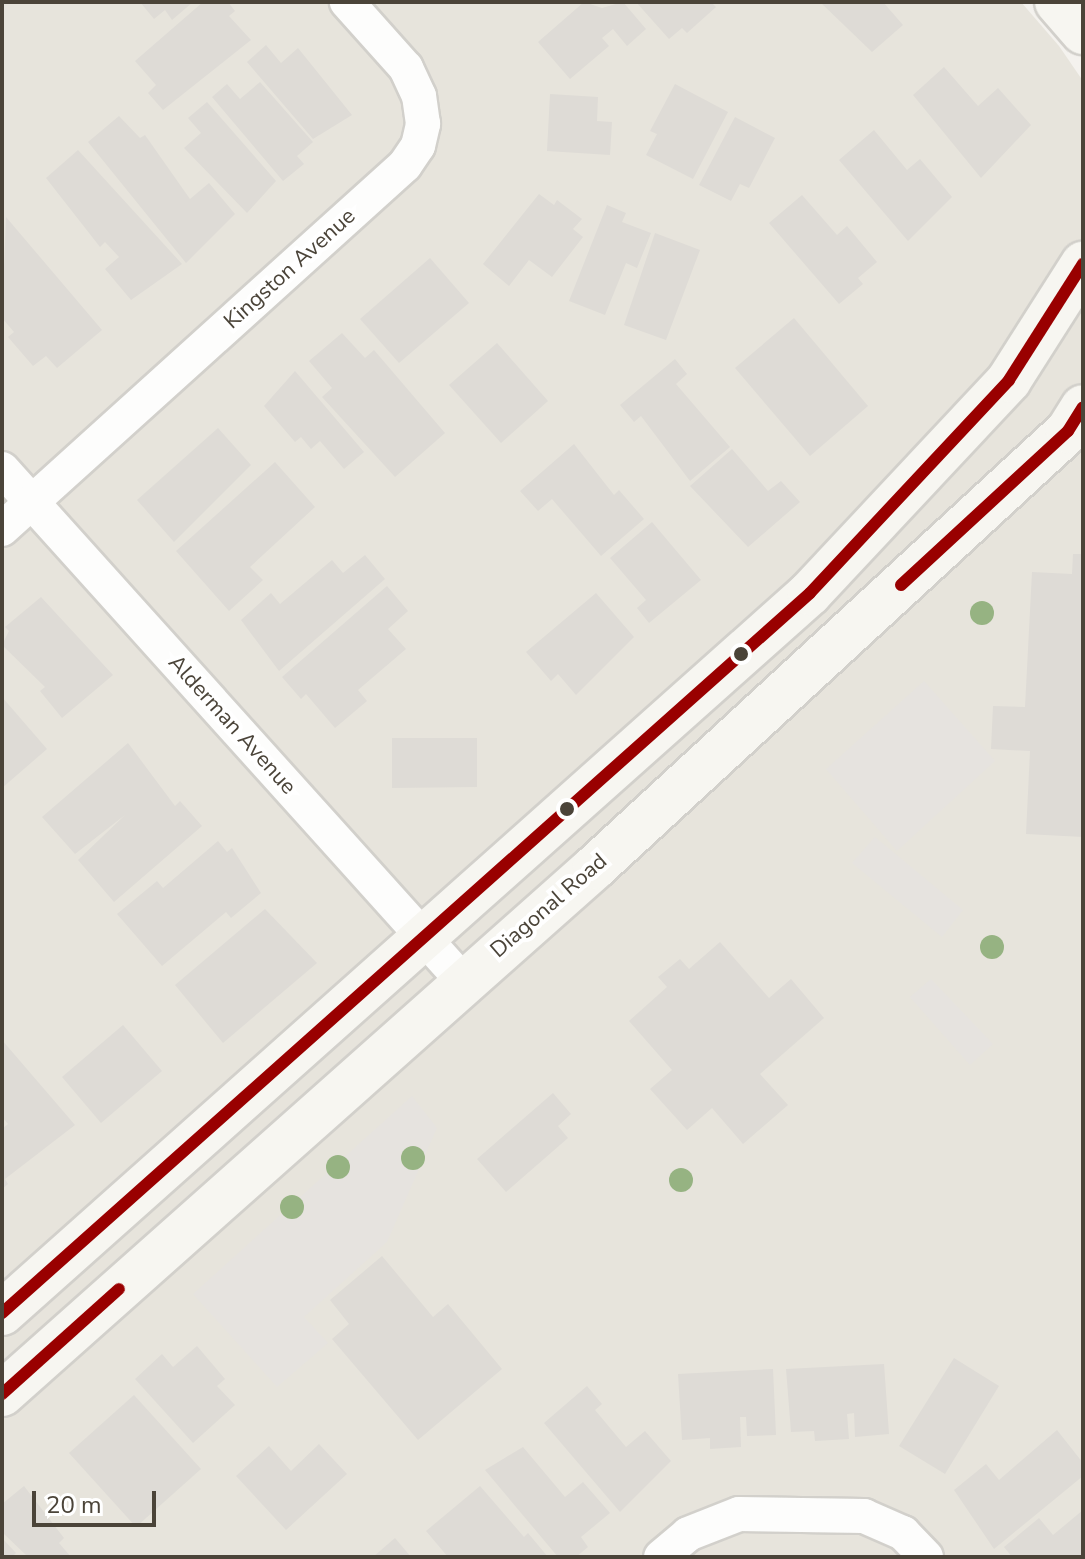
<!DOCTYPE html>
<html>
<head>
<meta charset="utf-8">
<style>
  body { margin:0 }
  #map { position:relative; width:1085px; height:1559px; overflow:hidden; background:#f4f2ee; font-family:"Nunito Sans",sans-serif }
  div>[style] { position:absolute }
  .residential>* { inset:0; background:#e7e4dc }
  .parking>* { inset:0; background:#e6e3df }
  .building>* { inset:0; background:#dedbd6 }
  .roads { filter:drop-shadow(2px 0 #d2d0cb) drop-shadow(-2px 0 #d2d0cb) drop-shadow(0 2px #d2d0cb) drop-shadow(0 -2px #d2d0cb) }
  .minor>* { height:34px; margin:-17px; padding:0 17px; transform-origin:17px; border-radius:17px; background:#fdfdfc }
  .secondary>* { height:44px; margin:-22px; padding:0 22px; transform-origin:22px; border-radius:22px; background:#f7f6f1 }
  .bus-1>* { height:12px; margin:-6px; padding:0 6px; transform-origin:6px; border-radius:6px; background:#900 }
  .trees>* { width:24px; height:24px; margin:-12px; border-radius:50%; background:#96b382 }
  .dots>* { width:22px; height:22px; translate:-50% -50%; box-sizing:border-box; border:4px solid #fff; border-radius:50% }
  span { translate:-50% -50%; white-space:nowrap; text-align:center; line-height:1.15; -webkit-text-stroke:8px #fff; paint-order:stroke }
  .street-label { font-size:22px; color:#4b4439 }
  .frame { position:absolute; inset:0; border:4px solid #4b4439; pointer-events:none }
  .scale { position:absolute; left:32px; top:1491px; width:124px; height:36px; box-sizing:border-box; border:4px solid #4b4439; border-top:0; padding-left:10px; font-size:24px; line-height:28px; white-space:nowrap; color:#4b4439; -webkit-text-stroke:6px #fff; paint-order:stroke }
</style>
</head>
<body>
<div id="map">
  <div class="residential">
    <div style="clip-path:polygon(2px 2px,1021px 2px,1059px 46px,1083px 81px,1083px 1557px,2px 1557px)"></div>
  </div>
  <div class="parking">
    <div style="clip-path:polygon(924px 681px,995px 761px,897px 851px,826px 769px)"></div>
    <div style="clip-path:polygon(875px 837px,963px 910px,942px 937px,852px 863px)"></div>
    <div style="clip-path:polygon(931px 979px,993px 1044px,970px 1065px,910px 997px)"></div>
    <div style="clip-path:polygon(412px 1096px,437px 1128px,387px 1242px,304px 1317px,328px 1343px,277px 1387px,193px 1294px)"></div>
  </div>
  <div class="building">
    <div style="clip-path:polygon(140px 2px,193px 2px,172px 20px,165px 10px,154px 19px)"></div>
    <div style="clip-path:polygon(203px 2px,228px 2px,235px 11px,229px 16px,251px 40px,163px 110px,148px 93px,156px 85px,135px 61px)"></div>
    <div style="clip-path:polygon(584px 2px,602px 8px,623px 2px,646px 29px,627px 46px,613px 29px,602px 38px,609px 46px,570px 79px,538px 42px)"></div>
    <div style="clip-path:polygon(636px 2px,711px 2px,716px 7px,687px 33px,682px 28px,669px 39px)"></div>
    <div style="clip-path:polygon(820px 2px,883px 2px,903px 25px,872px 52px)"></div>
    <div style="clip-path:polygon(266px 45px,281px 63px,298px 48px,352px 115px,313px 139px,247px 62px)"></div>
    <div style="clip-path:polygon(944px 67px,978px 106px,998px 88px,1031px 125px,981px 178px,913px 95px)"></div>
    <div style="clip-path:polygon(260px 82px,313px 142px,297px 156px,304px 164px,283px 181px,212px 97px,227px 84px,240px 99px)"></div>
    <div style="clip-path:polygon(675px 84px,728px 112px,693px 179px,646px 155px,657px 134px,650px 131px)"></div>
    <div style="clip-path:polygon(550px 94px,598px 97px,597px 121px,612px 122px,610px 155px,547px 151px)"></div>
    <div style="clip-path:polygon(207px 102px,276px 181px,247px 213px,184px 148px,201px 133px,188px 118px)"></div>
    <div style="clip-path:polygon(119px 116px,140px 138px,145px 135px,190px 199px,209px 183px,235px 214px,186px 263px,88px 142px)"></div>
    <div style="clip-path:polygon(735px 117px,775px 138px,749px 188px,740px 184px,731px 201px,699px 185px)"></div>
    <div style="clip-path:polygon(874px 130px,907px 170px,920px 159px,952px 197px,908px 241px,839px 160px)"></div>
    <div style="clip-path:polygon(78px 150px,182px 264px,131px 300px,105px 269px,119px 257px,105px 242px,100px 247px,46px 178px)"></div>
    <div style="clip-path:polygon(539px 194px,554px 205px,557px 200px,582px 219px,573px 229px,583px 237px,552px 277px,529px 260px,509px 286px,483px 264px)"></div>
    <div style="clip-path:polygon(802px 195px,837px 235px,847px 226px,877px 262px,858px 278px,863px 284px,839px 304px,769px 223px)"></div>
    <div style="clip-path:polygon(607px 205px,626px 213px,622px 222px,651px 233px,637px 268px,626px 263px,605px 315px,569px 301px)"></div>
    <div style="clip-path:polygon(6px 217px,102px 330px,57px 368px,46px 356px,33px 366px,8px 337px,14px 332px,2px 318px)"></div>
    <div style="clip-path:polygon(655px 233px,700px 250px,666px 340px,624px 325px)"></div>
    <div style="clip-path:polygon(430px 258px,469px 303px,399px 363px,360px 319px)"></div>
    <div style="clip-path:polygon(794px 318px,868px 406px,810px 456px,735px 368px)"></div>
    <div style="clip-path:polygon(342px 333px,365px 358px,374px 350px,445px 433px,395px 477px,322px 397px,332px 388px,309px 361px)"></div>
    <div style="clip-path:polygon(497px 343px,548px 401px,501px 443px,449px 385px)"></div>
    <div style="clip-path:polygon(675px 359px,687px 374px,676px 384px,730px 447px,690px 481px,641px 416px,634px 422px,620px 405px)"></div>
    <div style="clip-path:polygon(295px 371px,364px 452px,344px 469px,320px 441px,311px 449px,301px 437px,295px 442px,264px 406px)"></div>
    <div style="clip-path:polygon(218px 428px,251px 465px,174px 542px,137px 500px)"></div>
    <div style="clip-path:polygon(574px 444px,614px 495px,619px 490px,644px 519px,601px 556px,552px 499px,538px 511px,520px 491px)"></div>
    <div style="clip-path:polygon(732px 449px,768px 491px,781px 481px,800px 502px,748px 547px,690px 486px)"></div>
    <div style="clip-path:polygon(275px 462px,315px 507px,250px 567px,263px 580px,229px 611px,176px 551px)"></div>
    <div style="clip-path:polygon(652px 522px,701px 580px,649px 623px,637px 608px,646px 600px,610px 558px)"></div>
    <div style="clip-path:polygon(1073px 554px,1083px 554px,1083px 837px,1026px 834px,1030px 751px,991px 749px,993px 706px,1025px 707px,1032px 572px,1072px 574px)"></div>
    <div style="clip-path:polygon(365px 555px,385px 579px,279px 671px,241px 620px,271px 593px,280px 604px,332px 560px,343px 573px)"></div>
    <div style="clip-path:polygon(387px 586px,408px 611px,388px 629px,406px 649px,358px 690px,367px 701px,335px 728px,306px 694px,301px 699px,282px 677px)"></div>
    <div style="clip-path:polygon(596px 593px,634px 637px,576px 695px,558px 674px,551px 681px,526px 652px)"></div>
    <div style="clip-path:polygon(41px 597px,113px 675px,62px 718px,40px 691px,45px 687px,2px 645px,9px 631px,5px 627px)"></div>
    <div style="clip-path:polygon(2px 697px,47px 749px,2px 788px)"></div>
    <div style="clip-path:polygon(392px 738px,477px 738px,477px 787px,392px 788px)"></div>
    <div style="clip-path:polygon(128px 743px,175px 806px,180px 801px,202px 826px,114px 902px,78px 860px,125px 815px,75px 854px,42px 817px)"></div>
    <div style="clip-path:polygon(218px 841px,227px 852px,232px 848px,261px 893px,231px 918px,226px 912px,162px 966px,117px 914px,157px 881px,163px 888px)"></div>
    <div style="clip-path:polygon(265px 909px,317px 963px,223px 1043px,175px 985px)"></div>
    <div style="clip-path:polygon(720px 942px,769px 998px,791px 979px,824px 1018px,760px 1074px,788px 1105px,743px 1144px,712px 1108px,687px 1130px,650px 1089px,672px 1070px,629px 1021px,667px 987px,658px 977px,680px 959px,689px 969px)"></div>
    <div style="clip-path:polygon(123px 1025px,162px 1071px,101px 1123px,62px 1077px)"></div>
    <div style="clip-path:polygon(2px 1040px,75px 1125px,5px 1179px,8px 1184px,2px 1189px,2px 1129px,8px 1124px,2px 1117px)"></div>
    <div style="clip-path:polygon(553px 1093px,571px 1114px,558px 1126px,568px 1138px,506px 1192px,477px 1159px)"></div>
    <div style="clip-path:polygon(382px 1256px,433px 1317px,448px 1304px,502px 1369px,418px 1440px,332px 1339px,349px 1324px,330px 1300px)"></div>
    <div style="clip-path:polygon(197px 1346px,225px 1379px,217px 1386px,235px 1405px,193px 1443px,135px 1379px,162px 1354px,173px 1367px)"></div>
    <div style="clip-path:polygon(954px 1358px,999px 1386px,945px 1474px,899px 1446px)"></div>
    <div style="clip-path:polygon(884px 1364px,889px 1434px,855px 1437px,854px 1413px,847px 1414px,849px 1439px,815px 1441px,814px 1431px,791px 1432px,786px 1369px)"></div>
    <div style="clip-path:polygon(773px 1369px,776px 1435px,747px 1436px,746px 1417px,740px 1417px,741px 1447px,710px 1449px,710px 1438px,682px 1440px,678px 1374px)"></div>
    <div style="clip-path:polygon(587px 1386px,602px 1404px,595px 1410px,626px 1447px,645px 1431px,671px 1461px,620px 1512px,544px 1423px)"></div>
    <div style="clip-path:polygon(134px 1395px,201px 1469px,136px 1527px,69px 1453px)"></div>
    <div style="clip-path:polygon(1057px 1430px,1083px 1463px,1083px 1476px,994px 1549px,954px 1490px,986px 1464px,999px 1480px)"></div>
    <div style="clip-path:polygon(319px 1444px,347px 1474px,286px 1530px,236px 1476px,269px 1446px,291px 1471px)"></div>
    <div style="clip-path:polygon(523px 1447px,565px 1497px,583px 1482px,610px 1513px,581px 1537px,588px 1547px,576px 1557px,558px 1557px,485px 1470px)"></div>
    <div style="clip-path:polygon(24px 1486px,64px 1538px,59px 1543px,71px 1557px,28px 1557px,2px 1532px,2px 1504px)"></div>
    <div style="clip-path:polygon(480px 1486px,524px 1537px,528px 1533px,548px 1557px,448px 1557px,426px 1531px)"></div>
    <div style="clip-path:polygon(1083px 1510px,1083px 1557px,1012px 1557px,1004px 1547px,1039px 1518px,1053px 1535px)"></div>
    <div style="clip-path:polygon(2px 1538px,16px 1553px,12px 1557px,2px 1557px)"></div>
    <div style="clip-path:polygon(395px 1538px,411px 1557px,373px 1557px)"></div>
  </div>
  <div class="roads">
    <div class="minor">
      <div style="left:2px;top:469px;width:689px;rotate:48deg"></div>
      <div style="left:2px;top:529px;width:543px;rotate:-42.09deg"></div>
      <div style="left:405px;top:165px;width:23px;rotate:-56deg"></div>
      <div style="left:418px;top:146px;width:23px;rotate:-77deg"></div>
      <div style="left:423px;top:124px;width:28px;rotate:-98deg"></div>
      <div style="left:419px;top:96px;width:31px;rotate:-115deg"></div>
      <div style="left:406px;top:68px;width:89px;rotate:-131.8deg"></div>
      <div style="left:661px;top:1557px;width:35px;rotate:-40deg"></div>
      <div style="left:688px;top:1534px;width:55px;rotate:-21.4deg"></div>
      <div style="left:739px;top:1514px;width:125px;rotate:0.9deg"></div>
      <div style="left:864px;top:1516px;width:43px;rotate:23.6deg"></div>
      <div style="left:903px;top:1533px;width:33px;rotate:46deg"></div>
    </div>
    <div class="secondary">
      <div style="left:1057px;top:2px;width:40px;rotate:49deg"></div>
      <div style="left:2px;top:1313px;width:1082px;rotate:-41.7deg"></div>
      <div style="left:810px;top:593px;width:291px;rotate:-46.9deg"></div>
      <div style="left:1009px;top:380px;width:138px;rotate:-57.5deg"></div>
      <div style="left:2px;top:1394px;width:793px;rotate:-41.63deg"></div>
      <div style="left:595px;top:867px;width:643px;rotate:-42.67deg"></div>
      <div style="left:1068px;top:431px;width:28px;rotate:-58deg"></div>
    </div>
  </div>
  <div class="bus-1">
    <div style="left:901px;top:585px;width:227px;rotate:-42.7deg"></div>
    <div style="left:1068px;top:431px;width:28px;rotate:-58deg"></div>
    <div style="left:2px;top:1313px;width:1082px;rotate:-41.7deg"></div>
    <div style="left:810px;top:593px;width:291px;rotate:-46.9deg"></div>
    <div style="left:1009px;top:380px;width:138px;rotate:-57.5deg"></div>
    <div style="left:2px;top:1394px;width:157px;rotate:-41.9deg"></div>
  </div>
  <div class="trees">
    <div style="left:982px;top:613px"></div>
    <div style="left:992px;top:947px"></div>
    <div style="left:413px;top:1158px"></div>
    <div style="left:338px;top:1167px"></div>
    <div style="left:681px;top:1180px"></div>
    <div style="left:292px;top:1207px"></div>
  </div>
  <div class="dots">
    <div style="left:741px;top:654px;background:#4b4439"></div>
    <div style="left:567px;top:809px;background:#4b4439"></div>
  </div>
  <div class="street-label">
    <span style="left:290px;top:269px;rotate:-42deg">Kingston Avenue</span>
    <span style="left:232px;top:725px;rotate:48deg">Alderman Avenue</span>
    <span style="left:549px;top:906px;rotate:-41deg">Diagonal Road</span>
  </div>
  <div class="frame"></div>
  <div class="scale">20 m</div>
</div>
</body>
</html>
